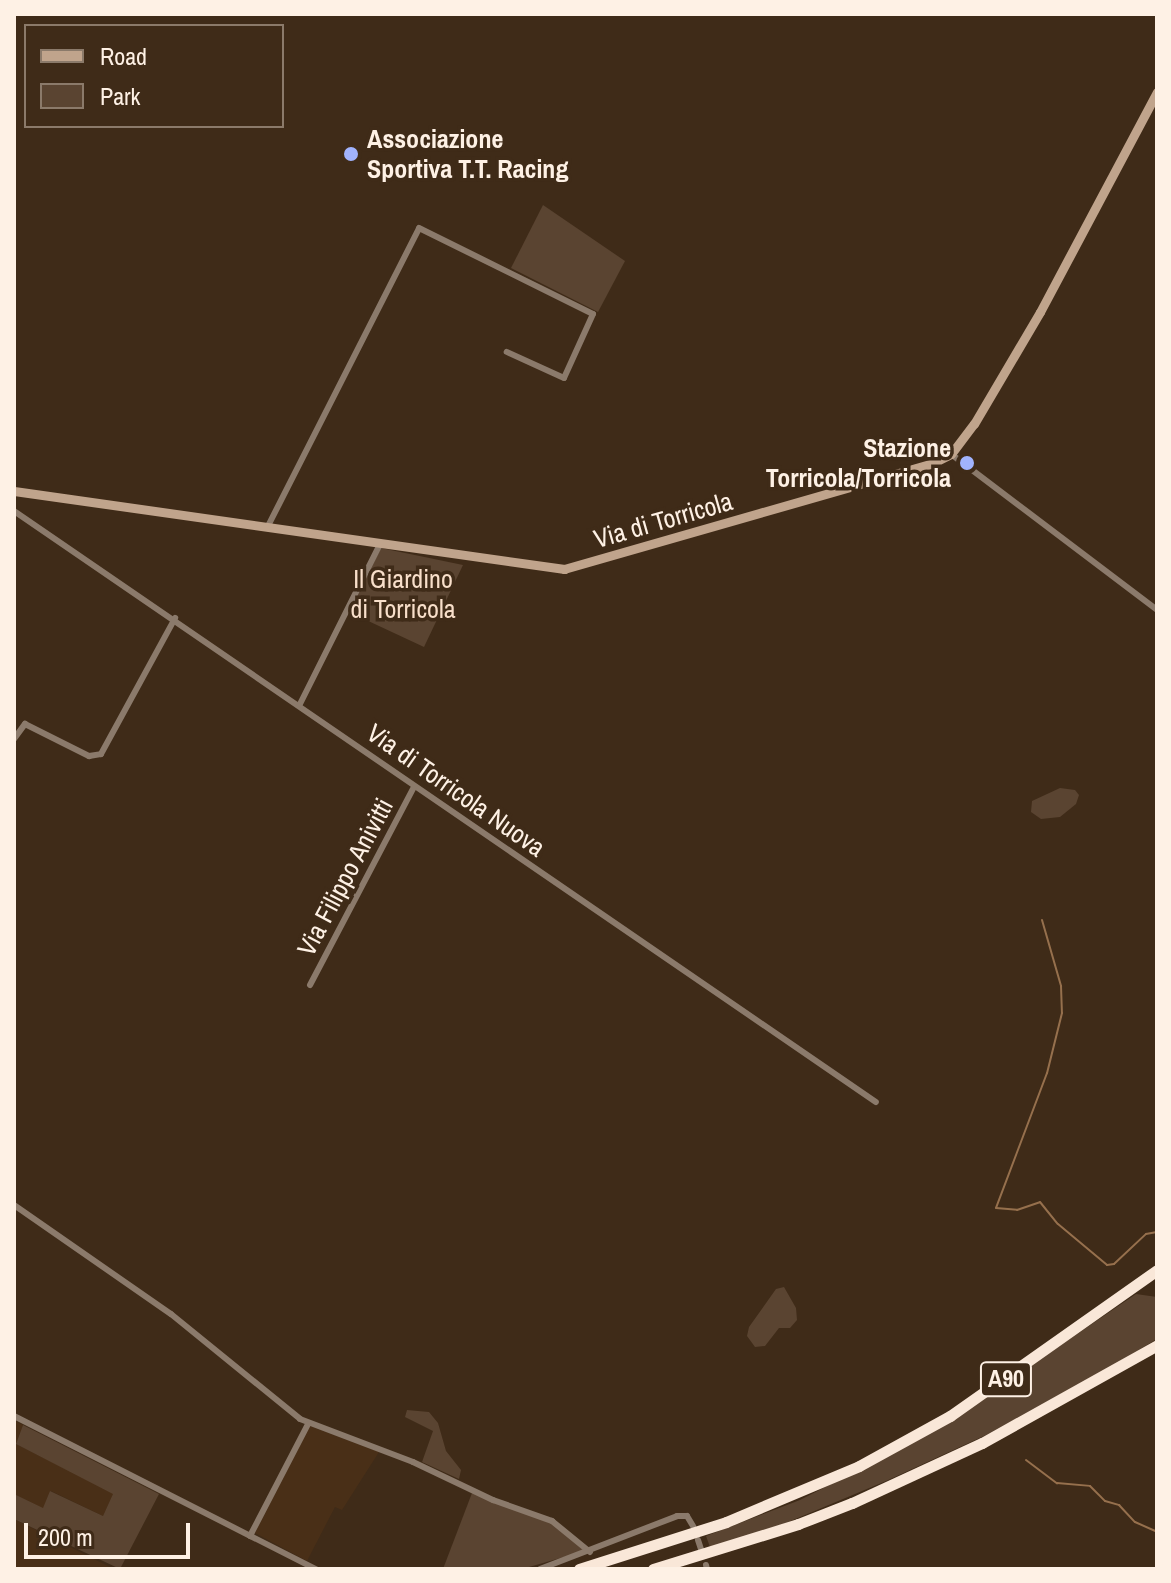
<!DOCTYPE html>
<html>
<head>
<meta charset="utf-8">
<style>
  body { margin:0 }
  #map { position:relative; width:1171px; height:1583px; overflow:hidden; background:#3f2b18; font-family:"Archivo Narrow",sans-serif }
  div>[style] { position:absolute }
  .built>* { inset:0; background:#492f17 }
  .green>* { inset:0; background:#5a4431 }
  .stream>* { height:2px; margin:-1px; padding:0 1px; transform-origin:1px; border-radius:1px; background:#96704d }
  .street>* { height:6px; margin:-3px; padding:0 3px; transform-origin:3px; border-radius:3px; background:#8b7a6b }
  .secondary>* { height:9px; margin:-4.5px; padding:0 4.5px; transform-origin:4.5px; border-radius:4.5px; background:#c0a48c }
  .highway>* { height:11px; margin:-5.5px; padding:0 5.5px; transform-origin:5.5px; border-radius:5.5px; background:#f9e7d8 }
  .dots>* { width:22px; height:22px; translate:-50% -50%; box-sizing:border-box; border:4px solid #3f2b18; border-radius:50% }
  span { translate:-50% -50%; white-space:nowrap; text-align:center; line-height:1.15; -webkit-text-stroke:7px #3f2b18; paint-order:stroke }
  .shield-label span { padding:2px 6px; background:#3f2b18; border:2px solid; border-radius:6px; -webkit-text-stroke-width:0 }
  .shield-label { font-size:24px; color:#fef1e5; font-weight:700 }
  .poi-label { font-size:26px; color:#fef1e5; font-weight:700 }
  .left { translate:0 -50%; text-align:left }
  .right { translate:-100% -50%; text-align:right }
  .street-label { font-size:26px; color:#fef1e5 }
  .park-label { font-size:26px; color:#f8dfca }
  .frame { position:absolute; inset:0; border:16px solid #fef1e5; pointer-events:none }
  .legend { position:absolute; left:24px; top:24px; width:260px; height:104px; box-sizing:border-box; background:#3f2b18; border:2px solid #8b7a6a; margin:0; padding:10px 14px; list-style:none; font-size:24px; color:#fef1e5 }
  .legend li { display:flex; align-items:center; gap:16px; height:40px }
  .legend b { width:40px; border:2px solid #8b7a6a }
  .scale { position:absolute; left:24px; top:1523px; width:166px; height:36px; box-sizing:border-box; border:4px solid #fef1e5; border-top:0; padding-left:10px; font-size:24px; line-height:28px; white-space:nowrap; color:#fef1e5; -webkit-text-stroke:6px #3f2b18; paint-order:stroke }
</style>
</head>
<body>
<div id="map">
  <div class="built">
    <div style="clip-path:polygon(14px 1420px,23px 1425px,16px 1444px,114px 1493px,103px 1516px,51px 1491px,43px 1509px,14px 1494px)"></div>
    <div style="clip-path:polygon(310px 1426px,379px 1452px,342px 1510px,335px 1507px,307px 1561px,255px 1533px)"></div>
    <div style="clip-path:polygon(14px 1519px,114px 1569px,14px 1569px)"></div>
  </div>
  <div class="green">
    <div style="clip-path:polygon(543px 205px,625px 261px,598px 312px,511px 268px)"></div>
    <div style="clip-path:polygon(381px 548px,463px 565px,424px 647px,349px 612px)"></div>
    <div style="clip-path:polygon(1060px 788px,1075px 790px,1079px 795px,1076px 804px,1060px 817px,1041px 819px,1031px 812px,1032px 801px)"></div>
    <div style="clip-path:polygon(784px 1287px,796px 1308px,797px 1320px,790px 1328px,779px 1328px,765px 1346px,755px 1347px,747px 1336px,749px 1327px,776px 1289px)"></div>
    <div style="clip-path:polygon(1136px 1294px,1157px 1297px,1157px 1339px,1115px 1364px,986px 1435px,886px 1481px,781px 1525px,710px 1547px,706px 1536px,800px 1500px,934px 1431px)"></div>
    <div style="clip-path:polygon(407px 1410px,429px 1412px,438px 1423px,446px 1451px,461px 1470px,459px 1479px,422px 1462px,433px 1431px,405px 1417px)"></div>
    <div style="clip-path:polygon(23px 1425px,159px 1494px,120px 1569px,14px 1519px,14px 1494px,43px 1508px,50px 1491px,103px 1516px,113px 1494px,16px 1444px)"></div>
    <div style="clip-path:polygon(472px 1493px,553px 1524px,585px 1551px,522px 1569px,443px 1569px)"></div>
  </div>
  <div class="stream">
    <div style="left:1042px;top:920px;width:69px;rotate:73.9deg"></div>
    <div style="left:1061px;top:986px;width:27px;rotate:88deg"></div>
    <div style="left:1062px;top:1013px;width:62px;rotate:104deg"></div>
    <div style="left:1047px;top:1073px;width:144px;rotate:110.7deg"></div>
    <div style="left:996px;top:1208px;width:21px;rotate:5deg"></div>
    <div style="left:1017px;top:1210px;width:24px;rotate:-19deg"></div>
    <div style="left:1040px;top:1202px;width:28px;rotate:51deg"></div>
    <div style="left:1058px;top:1224px;width:64px;rotate:39.9deg"></div>
    <div style="left:1107px;top:1265px;width:7px;rotate:-8deg"></div>
    <div style="left:1114px;top:1264px;width:44px;rotate:-43.2deg"></div>
    <div style="left:1146px;top:1234px;width:11px;rotate:-10deg"></div>
    <div style="left:1026px;top:1460px;width:39px;rotate:37deg"></div>
    <div style="left:1057px;top:1483px;width:33px;rotate:5deg"></div>
    <div style="left:1090px;top:1486px;width:21px;rotate:45deg"></div>
    <div style="left:1105px;top:1501px;width:15px;rotate:16deg"></div>
    <div style="left:1119px;top:1505px;width:23px;rotate:47deg"></div>
    <div style="left:1135px;top:1522px;width:24px;rotate:24deg"></div>
  </div>
  <div class="street">
    <div style="left:951px;top:454px;width:258px;rotate:37.1deg"></div>
    <div style="left:14px;top:511px;width:1045px;rotate:34.44deg"></div>
    <div style="left:267px;top:528px;width:336px;rotate:-63.1deg"></div>
    <div style="left:419px;top:228px;width:194px;rotate:26.3deg"></div>
    <div style="left:593px;top:314px;width:70px;rotate:114.4deg"></div>
    <div style="left:564px;top:378px;width:63px;rotate:-155.5deg"></div>
    <div style="left:300px;top:704px;width:179px;rotate:-63.4deg"></div>
    <div style="left:14px;top:739px;width:19px;rotate:-54deg"></div>
    <div style="left:25px;top:724px;width:72px;rotate:26.6deg"></div>
    <div style="left:89px;top:756px;width:12px;rotate:-9deg"></div>
    <div style="left:101px;top:754px;width:155px;rotate:-61.4deg"></div>
    <div style="left:310px;top:985px;width:224px;rotate:-62.3deg"></div>
    <div style="left:14px;top:1205px;width:191px;rotate:34.8deg"></div>
    <div style="left:171px;top:1314px;width:166px;rotate:39.1deg"></div>
    <div style="left:300px;top:1419px;width:121px;rotate:20.8deg"></div>
    <div style="left:413px;top:1462px;width:89px;rotate:25.4deg"></div>
    <div style="left:493px;top:1500px;width:63px;rotate:19.6deg"></div>
    <div style="left:552px;top:1521px;width:49px;rotate:39.2deg"></div>
    <div style="left:14px;top:1416px;width:339px;rotate:26.9deg"></div>
    <div style="left:250px;top:1536px;width:126px;rotate:-62.6deg"></div>
    <div style="left:698px;top:1540px;width:13px;rotate:72deg"></div>
    <div style="left:706px;top:1565px;width:4px;rotate:76deg"></div>
    <div style="left:540px;top:1569px;width:147px;rotate:-21.1deg"></div>
    <div style="left:677px;top:1516px;width:10px"></div>
    <div style="left:687px;top:1516px;width:12px;rotate:59deg"></div>
  </div>
  <div class="secondary">
    <div style="left:14px;top:491px;width:556px;rotate:8.07deg"></div>
    <div style="left:564px;top:569px;width:384px;rotate:-16deg"></div>
    <div style="left:933px;top:463px;width:20px;rotate:-27deg"></div>
    <div style="left:951px;top:454px;width:38px;rotate:-53deg"></div>
    <div style="left:974px;top:424px;width:130px;rotate:-59.5deg"></div>
    <div style="left:1040px;top:312px;width:249px;rotate:-62deg"></div>
  </div>
  <div class="highway">
    <div style="left:579px;top:1569px;width:154px;rotate:-17.7deg"></div>
    <div style="left:726px;top:1522px;width:144px;rotate:-22.8deg"></div>
    <div style="left:859px;top:1466px;width:104px;rotate:-28.8deg"></div>
    <div style="left:950px;top:1416px;width:253px;rotate:-35.2deg"></div>
    <div style="left:653px;top:1569px;width:152px;rotate:-17.2deg"></div>
    <div style="left:798px;top:1524px;width:58px;rotate:-21.3deg"></div>
    <div style="left:852px;top:1503px;width:143px;rotate:-24.8deg"></div>
    <div style="left:982px;top:1443px;width:201px;rotate:-29.2deg"></div>
  </div>
  <div class="dots">
    <div style="left:351px;top:154px;background:#a1b3fd"></div>
    <div style="left:967px;top:463px;background:#a1b3fd"></div>
  </div>
  <div class="shield-label">
    <span style="left:1006px;top:1379px">A90</span>
  </div>
  <div class="poi-label">
    <span class="left" style="left:367px;top:154px">Associazione<br>Sportiva T.T. Racing</span>
    <span class="right" style="left:951px;top:463px">Stazione<br>Torricola/Torricola</span>
  </div>
  <div class="street-label">
    <span style="left:663px;top:520px;rotate:-16deg">Via di Torricola</span>
    <span style="left:456px;top:790px;rotate:35deg">Via di Torricola Nuova</span>
    <span style="left:345px;top:877px;rotate:-62deg">Via Filippo Anivitti</span>
  </div>
  <div class="park-label">
    <span style="left:403px;top:594px">Il Giardino<br>di Torricola</span>
  </div>
  <div class="frame"></div>
  <ul class="legend">
  <li><b style="height:10px;background:#c0a48c"></b>Road</li>
  <li><b style="height:22px;background:#5a4431"></b>Park</li>
  </ul>
  <div class="scale">200 m</div>
</div>
</body>
</html>
